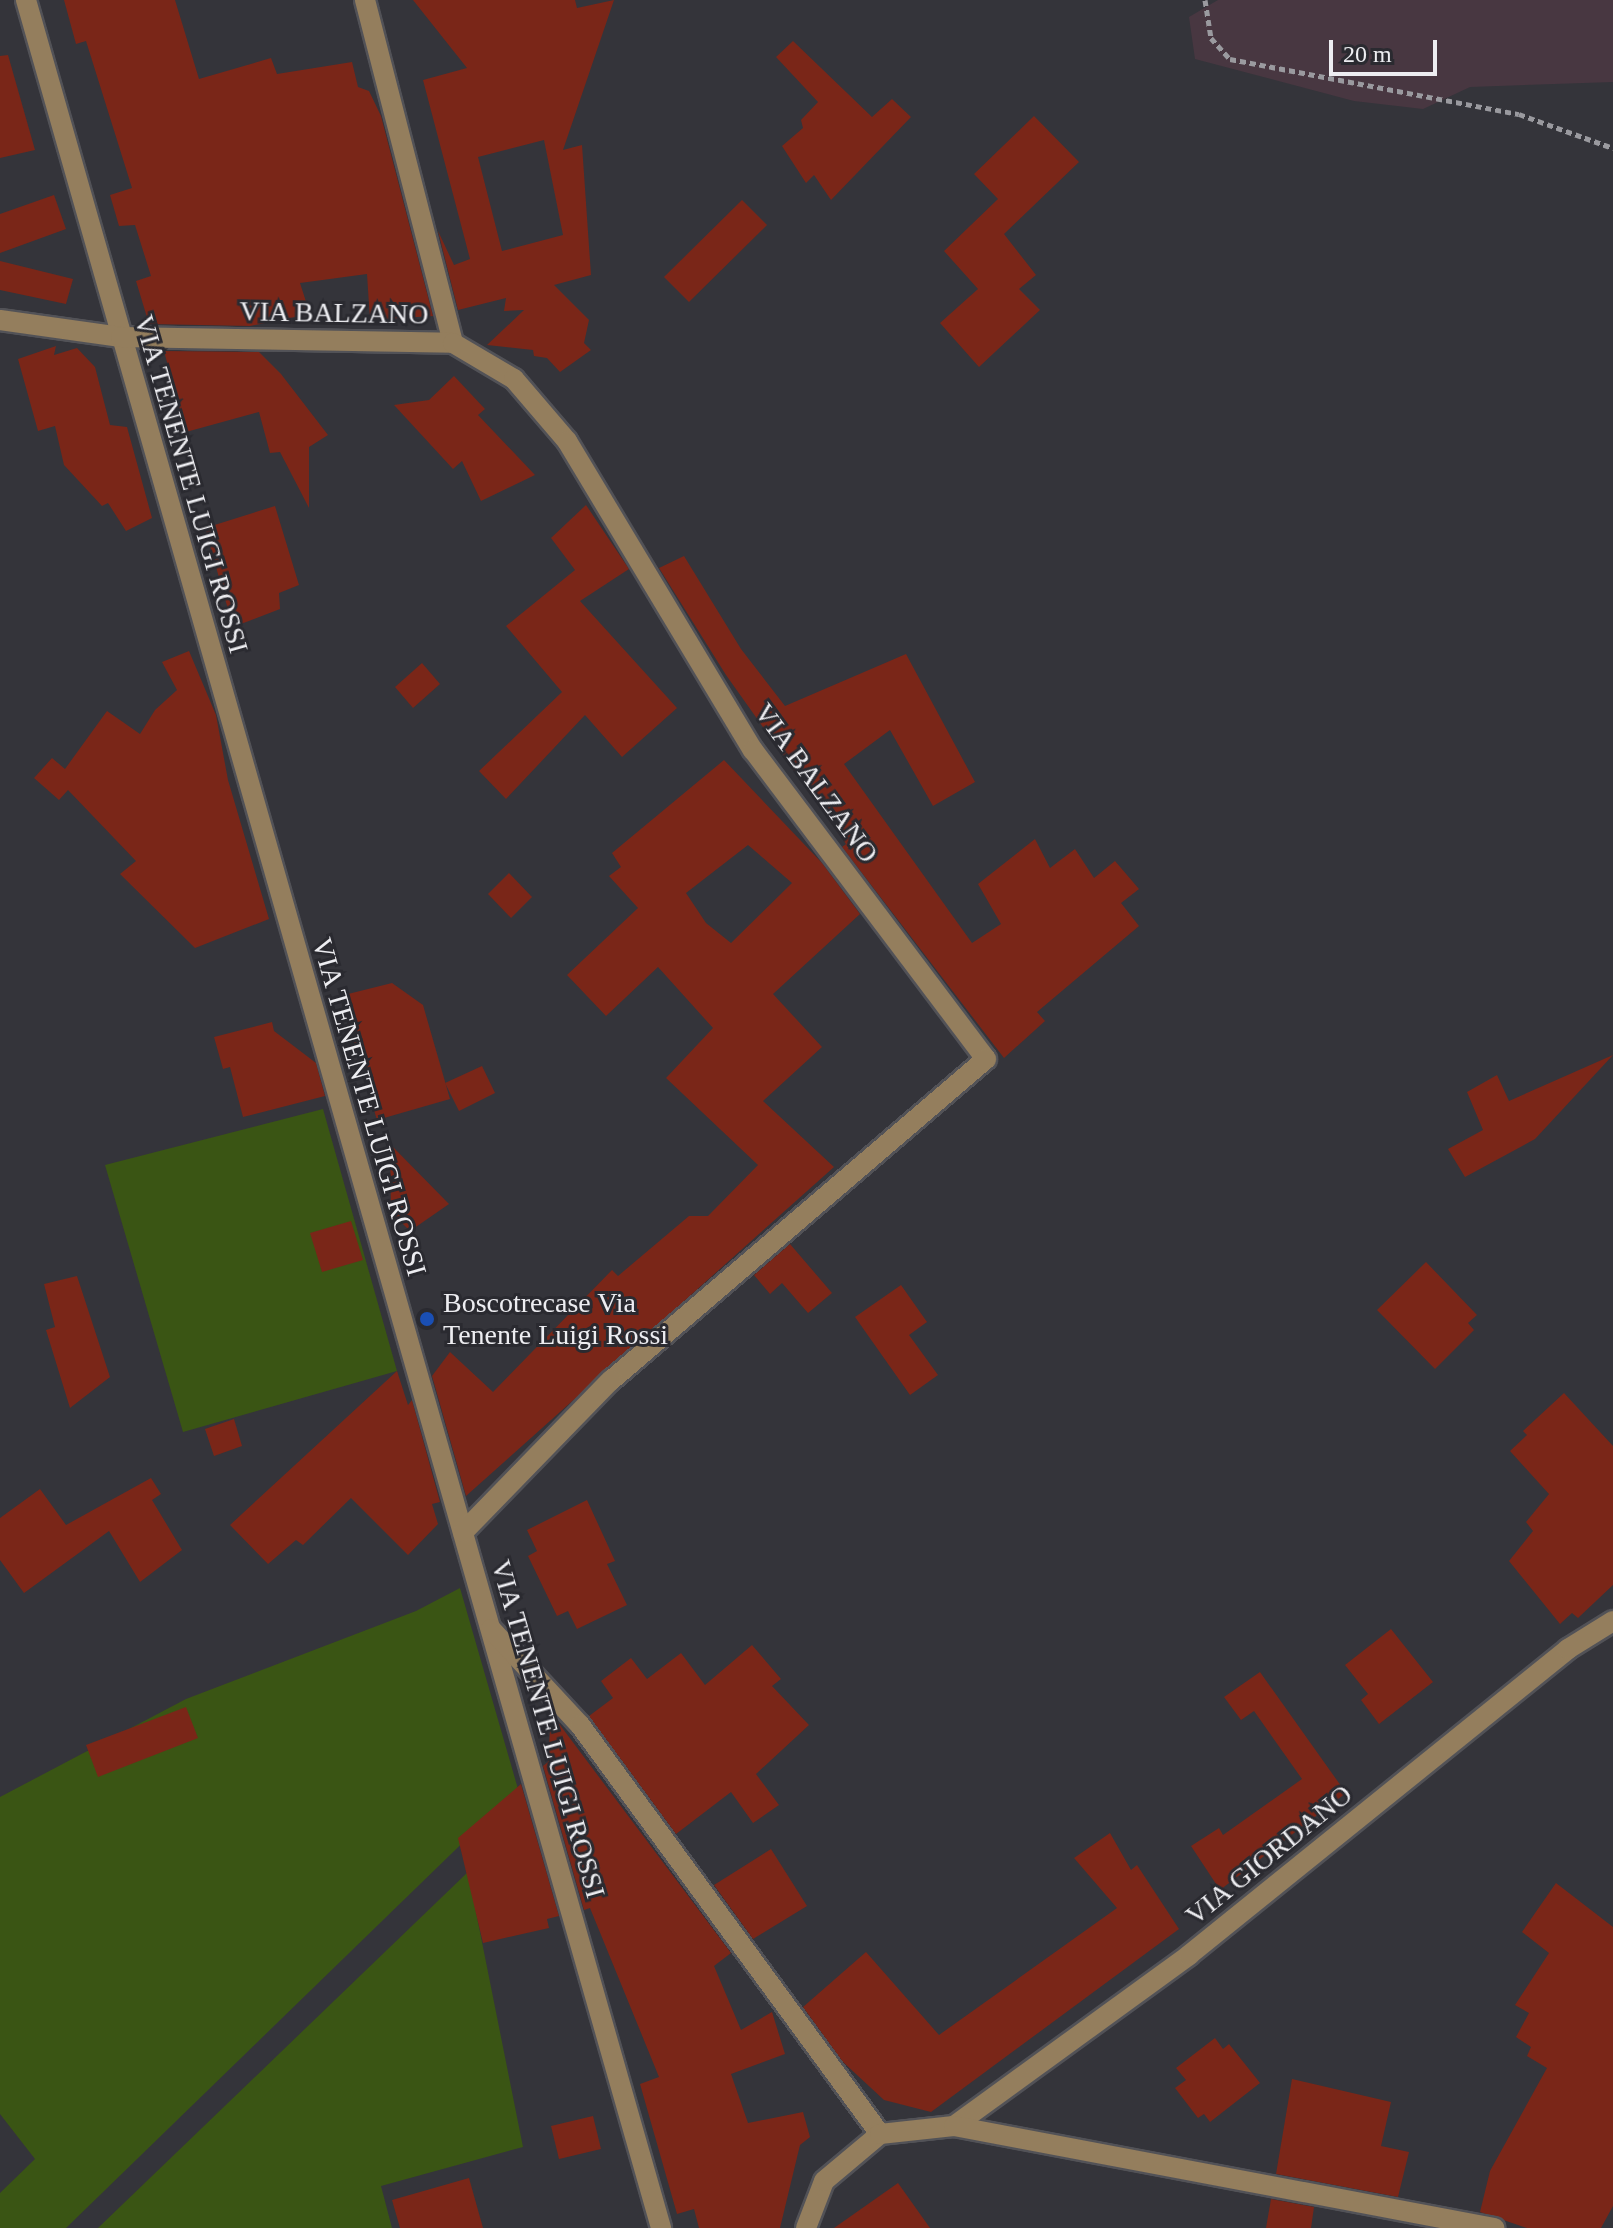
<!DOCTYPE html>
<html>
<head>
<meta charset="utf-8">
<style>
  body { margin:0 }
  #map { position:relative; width:1613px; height:2228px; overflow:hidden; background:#34343a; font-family:"Times New Roman",serif }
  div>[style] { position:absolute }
  .industrial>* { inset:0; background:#483741 }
  .green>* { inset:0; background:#3a5514 }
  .building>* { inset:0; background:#7a2618 }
  .path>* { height:5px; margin-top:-2.5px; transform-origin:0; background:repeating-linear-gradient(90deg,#9a9a9f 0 6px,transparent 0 10px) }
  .roads { filter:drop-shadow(2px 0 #525257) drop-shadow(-2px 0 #525257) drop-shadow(0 2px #525257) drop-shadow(0 -2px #525257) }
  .minor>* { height:20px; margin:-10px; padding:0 10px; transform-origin:10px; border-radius:10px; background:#947e5d }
  .dots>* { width:22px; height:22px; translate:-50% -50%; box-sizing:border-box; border:4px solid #2a2a30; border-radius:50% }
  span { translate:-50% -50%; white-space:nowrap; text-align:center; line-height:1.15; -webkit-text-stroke:6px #2a2a30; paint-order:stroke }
  .street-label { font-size:28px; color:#ededf1 }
  .poi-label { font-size:28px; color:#ededf1 }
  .left { translate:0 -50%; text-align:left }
  .scale { position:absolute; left:1329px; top:40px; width:108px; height:36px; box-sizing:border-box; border:4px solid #ededf1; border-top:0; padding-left:10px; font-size:24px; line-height:28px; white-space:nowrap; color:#ededf1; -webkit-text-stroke:6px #2a2a30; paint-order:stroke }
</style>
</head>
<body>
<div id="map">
  <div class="industrial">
    <div style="clip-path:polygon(1218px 0,1613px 0,1613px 82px,1470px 87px,1423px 109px,1354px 101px,1195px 59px,1189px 17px)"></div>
  </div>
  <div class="green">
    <div style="clip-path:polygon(323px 1109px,397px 1371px,183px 1432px,105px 1165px)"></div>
    <div style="clip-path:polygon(460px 1588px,518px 1789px,66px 2228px,0 2228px,0 2193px,35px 2159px,0 2114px,0 1797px,186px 1699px,416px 1611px)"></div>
    <div style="clip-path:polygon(468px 1872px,523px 2147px,381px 2186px,392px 2228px,98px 2228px)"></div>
  </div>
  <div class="building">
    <div style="clip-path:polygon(64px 0,175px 0,199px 79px,271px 58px,277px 74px,352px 62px,358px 87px,369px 91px,381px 116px,433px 316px,370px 320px,367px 274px,300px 283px,310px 314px,250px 326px,149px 324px,136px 281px,151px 276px,135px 225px,119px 226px,110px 195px,132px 188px,86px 41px,76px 44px)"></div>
    <div style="clip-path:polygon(evenodd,413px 0,575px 0,577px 8px,614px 0,563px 150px,582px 145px,591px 275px,554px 285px,589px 320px,584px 343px,591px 350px,560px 372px,547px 358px,534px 356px,533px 350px,487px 345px,524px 310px,504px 311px,506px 298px,458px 310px,438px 231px,454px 265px,470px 259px,423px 80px,467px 68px,413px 0,544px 140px,563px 235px,502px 251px,478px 157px,544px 140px)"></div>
    <div style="clip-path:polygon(793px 41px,872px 117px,892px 99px,911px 117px,831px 200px,814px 175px,806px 183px,782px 146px,803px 128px,801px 120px,818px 102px,776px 57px)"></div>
    <div style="clip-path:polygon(8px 55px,35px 150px,0 158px,0 56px)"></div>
    <div style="clip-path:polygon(1034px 116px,1079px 162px,1004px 234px,1036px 275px,1019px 289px,1040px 310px,979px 367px,940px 323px,978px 289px,944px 251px,998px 199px,974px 174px)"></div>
    <div style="clip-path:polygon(54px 195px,66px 229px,0 253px,0 214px)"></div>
    <div style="clip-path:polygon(742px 200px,767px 225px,689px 302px,664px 277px)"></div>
    <div style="clip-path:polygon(0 261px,73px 279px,66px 304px,0 290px)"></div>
    <div style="clip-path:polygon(56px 346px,54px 355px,77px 348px,95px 367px,110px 425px,127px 427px,152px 518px,126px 531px,108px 503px,102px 506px,64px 465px,55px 426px,38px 431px,18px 359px)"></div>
    <div style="clip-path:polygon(164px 351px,259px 352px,281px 374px,328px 435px,309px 447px,309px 508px,280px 452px,270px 453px,259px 412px,186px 432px)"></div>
    <div style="clip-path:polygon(454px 376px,485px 409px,478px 415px,535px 475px,481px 501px,462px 461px,453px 469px,394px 405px,429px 400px)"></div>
    <div style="clip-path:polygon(586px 505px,629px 569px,580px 601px,677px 708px,622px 757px,585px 715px,506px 799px,479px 771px,562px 692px,506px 626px,575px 570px,551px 538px)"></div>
    <div style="clip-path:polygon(275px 506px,299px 585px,279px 593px,280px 609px,233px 627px,205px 528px)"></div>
    <div style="clip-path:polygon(684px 556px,741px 649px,785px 706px,906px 654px,975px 782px,933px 806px,890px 730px,844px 764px,972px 943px,1001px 924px,978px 884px,1035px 839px,1050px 868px,1075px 849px,1094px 878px,1115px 861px,1139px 889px,1121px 903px,1139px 926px,1037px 1012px,1045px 1021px,1004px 1058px,842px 847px,846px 844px,726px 675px,659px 568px)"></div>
    <div style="clip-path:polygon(189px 651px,216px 715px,228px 780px,269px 919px,195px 948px,120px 874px,136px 861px,68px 790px,59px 800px,34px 778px,52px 758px,65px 769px,107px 711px,140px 734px,155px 710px,177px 690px,162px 662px)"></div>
    <div style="clip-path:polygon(422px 663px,440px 684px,413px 708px,395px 687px)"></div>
    <div style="clip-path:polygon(evenodd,724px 760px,822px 863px,860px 914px,773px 994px,822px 1047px,763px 1101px,834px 1167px,466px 1496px,432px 1376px,450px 1352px,493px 1392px,612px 1270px,618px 1276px,689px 1216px,708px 1216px,758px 1165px,666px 1078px,713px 1028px,658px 967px,606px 1016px,567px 975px,638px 908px,609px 876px,621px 867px,612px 853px,724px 760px,748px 845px,792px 883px,731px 943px,706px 923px,686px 893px,748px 845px)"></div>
    <div style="clip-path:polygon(509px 873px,532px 897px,511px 918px,488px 894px)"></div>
    <div style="clip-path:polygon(392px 983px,423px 1005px,450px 1099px,377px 1120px,340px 996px)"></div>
    <div style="clip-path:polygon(272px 1022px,274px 1031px,316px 1063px,325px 1096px,243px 1117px,230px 1067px,223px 1069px,214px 1037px)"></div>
    <div style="clip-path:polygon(1613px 1055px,1535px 1139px,1465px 1177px,1448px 1149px,1483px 1130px,1467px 1092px,1497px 1075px,1509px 1101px)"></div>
    <div style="clip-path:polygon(482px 1066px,495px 1093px,459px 1111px,445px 1083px)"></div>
    <div style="clip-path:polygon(390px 1144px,449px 1204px,410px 1231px,391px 1212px)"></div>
    <div style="clip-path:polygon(351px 1221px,363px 1260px,322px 1272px,310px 1233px)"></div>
    <div style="clip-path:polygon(790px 1244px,832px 1293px,808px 1313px,782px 1283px,770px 1294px,754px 1275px)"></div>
    <div style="clip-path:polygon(1426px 1262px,1477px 1315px,1468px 1323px,1474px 1330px,1435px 1369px,1377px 1310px)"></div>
    <div style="clip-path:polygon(77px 1276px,110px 1377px,70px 1408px,46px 1330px,55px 1327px,44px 1284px)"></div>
    <div style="clip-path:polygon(901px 1285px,927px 1322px,909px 1335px,938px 1375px,910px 1395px,855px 1317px)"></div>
    <div style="clip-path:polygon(397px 1371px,408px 1405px,412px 1400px,440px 1502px,432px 1504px,438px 1524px,408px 1555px,351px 1498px,303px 1545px,296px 1540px,268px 1564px,230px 1525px)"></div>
    <div style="clip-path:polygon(1564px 1393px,1613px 1446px,1613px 1585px,1578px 1618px,1572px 1613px,1560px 1624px,1509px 1561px,1533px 1531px,1526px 1522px,1549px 1494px,1510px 1451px,1527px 1435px,1523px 1431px)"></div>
    <div style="clip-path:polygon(234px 1419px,242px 1446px,214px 1456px,205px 1429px)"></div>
    <div style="clip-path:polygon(151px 1478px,161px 1494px,152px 1500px,182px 1550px,140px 1582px,109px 1531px,24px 1593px,0 1560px,0 1518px,40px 1489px,66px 1525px)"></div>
    <div style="clip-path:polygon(587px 1500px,615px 1561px,607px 1564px,627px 1605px,577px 1629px,568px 1611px,557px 1616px,528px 1556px,537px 1551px,527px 1530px)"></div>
    <div style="clip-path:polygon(1391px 1629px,1433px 1682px,1379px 1724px,1361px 1700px,1368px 1694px,1345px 1665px)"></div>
    <div style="clip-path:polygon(752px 1645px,781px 1679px,772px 1686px,809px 1725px,756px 1774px,779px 1805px,753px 1823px,731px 1792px,676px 1834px,589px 1716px,613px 1698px,601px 1681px,631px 1658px,647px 1679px,681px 1653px,705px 1685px)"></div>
    <div style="clip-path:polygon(1260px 1672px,1346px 1793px,1220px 1890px,1191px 1846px,1219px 1828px,1223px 1835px,1302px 1779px,1254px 1711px,1241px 1720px,1224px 1697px)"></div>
    <div style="clip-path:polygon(186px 1707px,198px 1738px,98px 1777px,86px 1745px)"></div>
    <div style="clip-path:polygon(551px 1713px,731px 1953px,714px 1966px,741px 2030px,772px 2012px,785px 2054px,731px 2074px,748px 2123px,803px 2112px,810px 2137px,800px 2145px,780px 2228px,699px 2228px,694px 2209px,677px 2214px,640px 2084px,659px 2077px,590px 1908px,584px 1910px,543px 1766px,548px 1762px)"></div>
    <div style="clip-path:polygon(521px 1784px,559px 1916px,547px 1919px,549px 1928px,483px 1943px,458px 1838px)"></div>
    <div style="clip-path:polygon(1110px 1833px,1131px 1870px,1137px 1865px,1179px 1929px,931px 2112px,884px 2100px,843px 2062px,803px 2007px,866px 1952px,939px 2035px,1117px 1908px,1074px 1858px)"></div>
    <div style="clip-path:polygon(771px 1849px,807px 1906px,753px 1939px,714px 1885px)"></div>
    <div style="clip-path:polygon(1556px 1883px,1613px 1927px,1613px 2206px,1601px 2228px,1527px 2228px,1480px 2212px,1490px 2171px,1547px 2068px,1527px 2056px,1531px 2047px,1516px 2037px,1529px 2013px,1515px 2005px,1549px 1953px,1522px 1932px)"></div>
    <div style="clip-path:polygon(1215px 2038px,1223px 2049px,1229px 2044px,1260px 2083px,1210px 2122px,1204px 2114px,1198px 2118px,1175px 2088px,1186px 2080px,1176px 2068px)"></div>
    <div style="clip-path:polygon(1292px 2079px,1391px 2102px,1381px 2146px,1409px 2152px,1398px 2197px,1276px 2174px)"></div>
    <div style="clip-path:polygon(593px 2116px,601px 2149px,559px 2159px,551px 2126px)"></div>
    <div style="clip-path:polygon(469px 2178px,483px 2228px,400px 2228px,392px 2200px)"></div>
    <div style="clip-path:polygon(898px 2183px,930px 2228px,834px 2228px)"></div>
    <div style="clip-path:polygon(1271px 2199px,1314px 2207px,1311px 2228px,1266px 2228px)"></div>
  </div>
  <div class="path">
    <div style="left:1205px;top:0;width:38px;rotate:81deg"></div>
    <div style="left:1211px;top:38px;width:28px;rotate:48deg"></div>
    <div style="left:1230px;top:59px;width:294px;rotate:10.8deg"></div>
    <div style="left:1519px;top:114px;width:100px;rotate:19.9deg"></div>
  </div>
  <div class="roads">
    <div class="minor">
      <div style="left:26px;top:0;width:2317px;rotate:74.09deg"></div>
      <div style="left:365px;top:0;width:354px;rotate:75.6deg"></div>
      <div style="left:0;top:320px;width:122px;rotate:8deg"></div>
      <div style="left:121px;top:337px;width:332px;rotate:1deg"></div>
      <div style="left:453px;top:343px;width:71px;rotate:30.5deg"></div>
      <div style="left:514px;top:379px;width:82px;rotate:49.5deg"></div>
      <div style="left:567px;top:441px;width:361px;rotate:59deg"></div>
      <div style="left:753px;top:750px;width:387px;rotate:53deg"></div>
      <div style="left:986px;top:1059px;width:494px;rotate:139.4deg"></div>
      <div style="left:611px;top:1380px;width:212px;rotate:134.2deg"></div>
      <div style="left:491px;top:1629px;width:131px;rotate:47.2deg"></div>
      <div style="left:580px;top:1725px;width:507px;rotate:53.74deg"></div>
      <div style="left:954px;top:2126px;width:291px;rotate:-36deg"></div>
      <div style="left:1189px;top:1955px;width:487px;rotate:-38.9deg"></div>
      <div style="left:1568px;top:1649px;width:53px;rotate:-31.9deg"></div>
      <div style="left:806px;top:2228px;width:50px;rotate:-69deg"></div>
      <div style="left:824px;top:2181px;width:73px;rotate:-40deg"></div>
      <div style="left:880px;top:2134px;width:74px;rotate:-6.2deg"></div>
      <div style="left:954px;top:2126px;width:550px;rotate:10.7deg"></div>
    </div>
  </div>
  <div class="dots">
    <div style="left:427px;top:1319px;background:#1a4fb4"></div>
  </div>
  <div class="street-label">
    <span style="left:334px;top:313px;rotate:1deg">VIA BALZANO</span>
    <span style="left:191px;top:484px;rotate:74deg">VIA TENENTE LUIGI ROSSI</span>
    <span style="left:816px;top:783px;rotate:54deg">VIA BALZANO</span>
    <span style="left:369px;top:1107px;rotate:74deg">VIA TENENTE LUIGI ROSSI</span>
    <span style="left:548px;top:1729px;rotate:74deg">VIA TENENTE LUIGI ROSSI</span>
    <span style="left:1269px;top:1855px;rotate:-39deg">VIA GIORDANO</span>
  </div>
  <div class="poi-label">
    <span class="left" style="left:443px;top:1319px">Boscotrecase Via<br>Tenente Luigi Rossi</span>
  </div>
  <div class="scale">20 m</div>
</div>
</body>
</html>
